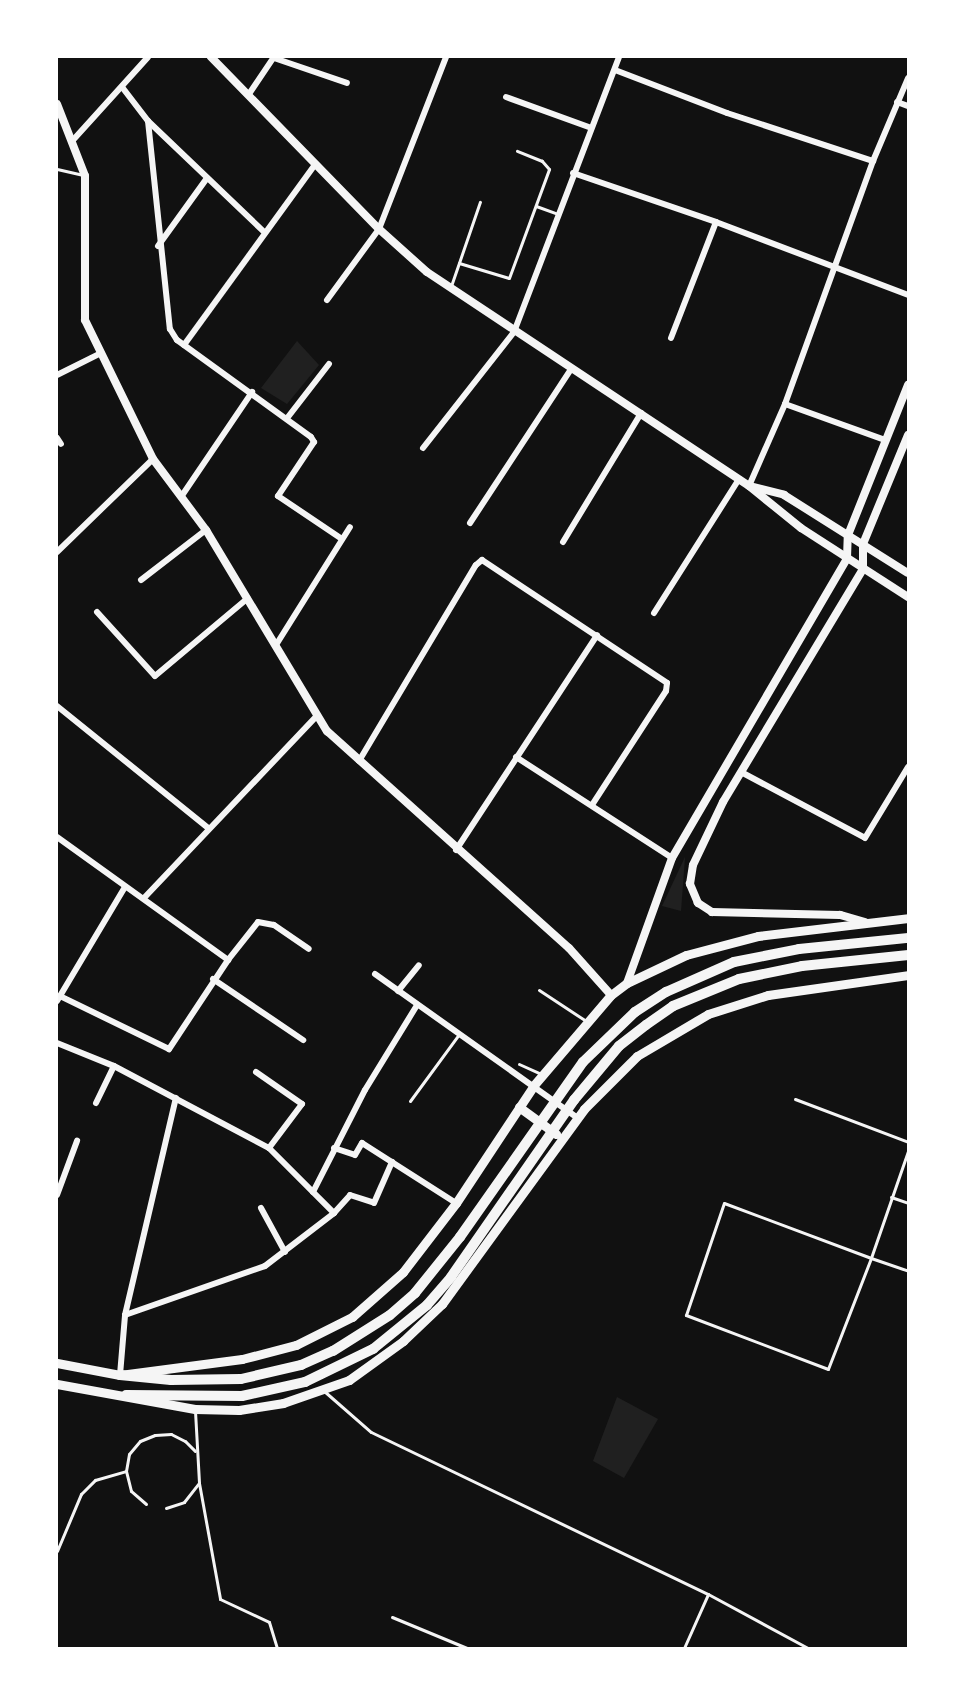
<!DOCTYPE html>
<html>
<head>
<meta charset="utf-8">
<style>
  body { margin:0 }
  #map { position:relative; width:965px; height:1705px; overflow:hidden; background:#111; font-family:Overpass,sans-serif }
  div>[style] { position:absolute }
  .green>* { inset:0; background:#202020 }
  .service>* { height:3px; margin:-1.5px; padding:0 1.5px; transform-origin:1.5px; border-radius:1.5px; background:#f5f5f5 }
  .minor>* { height:6px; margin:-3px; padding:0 3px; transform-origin:3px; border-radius:3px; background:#f5f5f5 }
  .tertiary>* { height:8px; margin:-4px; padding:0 4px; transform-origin:4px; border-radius:4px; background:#f5f5f5 }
  .secondary>* { height:8px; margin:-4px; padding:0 4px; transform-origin:4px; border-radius:4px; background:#f5f5f5 }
  .trunk>* { height:9px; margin:-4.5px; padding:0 4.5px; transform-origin:4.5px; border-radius:4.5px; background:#f5f5f5 }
  .motorway>* { height:10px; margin:-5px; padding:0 5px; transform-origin:5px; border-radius:5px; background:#f5f5f5 }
  span { translate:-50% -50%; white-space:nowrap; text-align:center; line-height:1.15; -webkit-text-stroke:4.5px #fff; paint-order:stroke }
  .frame { position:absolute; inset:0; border:58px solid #fff; pointer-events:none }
</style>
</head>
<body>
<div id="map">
  <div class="green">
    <div style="clip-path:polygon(297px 341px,319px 365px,287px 404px,261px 388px)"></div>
    <div style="clip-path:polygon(685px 857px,681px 911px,662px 906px)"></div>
    <div style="clip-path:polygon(617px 1397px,658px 1419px,624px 1478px,593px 1461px)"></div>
  </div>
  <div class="service">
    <div style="left:57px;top:169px;width:28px;rotate:13deg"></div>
    <div style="left:536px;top:206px;width:23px;rotate:20deg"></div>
    <div style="left:459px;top:263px;width:52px;rotate:16.7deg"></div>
    <div style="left:509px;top:278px;width:116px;rotate:-69.8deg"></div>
    <div style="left:549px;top:169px;width:11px;rotate:-131deg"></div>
    <div style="left:542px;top:161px;width:27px;rotate:-158deg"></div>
    <div style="left:451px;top:286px;width:89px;rotate:-71deg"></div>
    <div style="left:539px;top:990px;width:56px;rotate:33.4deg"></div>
    <div style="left:519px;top:1064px;width:24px;rotate:24deg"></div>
    <div style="left:795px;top:1099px;width:121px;rotate:20.8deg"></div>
    <div style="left:410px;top:1101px;width:83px;rotate:-53.8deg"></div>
    <div style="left:908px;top:1151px;width:113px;rotate:109.1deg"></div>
    <div style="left:871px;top:1258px;width:119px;rotate:111.2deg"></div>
    <div style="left:828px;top:1369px;width:152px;rotate:-159.2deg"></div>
    <div style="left:686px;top:1315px;width:118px;rotate:-71.3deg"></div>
    <div style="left:724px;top:1203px;width:157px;rotate:20.5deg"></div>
    <div style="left:871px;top:1258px;width:39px;rotate:19deg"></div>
    <div style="left:891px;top:1197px;width:18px;rotate:19deg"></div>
    <div style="left:324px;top:1391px;width:62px;rotate:41.1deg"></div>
    <div style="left:371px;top:1432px;width:374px;rotate:25.7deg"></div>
    <div style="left:708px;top:1594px;width:114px;rotate:28.4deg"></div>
    <div style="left:195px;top:1411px;width:72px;rotate:86.8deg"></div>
    <div style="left:199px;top:1483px;width:118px;rotate:79.7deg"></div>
    <div style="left:220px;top:1599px;width:54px;rotate:25.1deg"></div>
    <div style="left:269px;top:1622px;width:27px;rotate:73deg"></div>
    <div style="left:146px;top:1504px;width:20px;rotate:-139deg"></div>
    <div style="left:131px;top:1491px;width:21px;rotate:-104deg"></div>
    <div style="left:126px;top:1471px;width:17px;rotate:-80deg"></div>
    <div style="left:129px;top:1454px;width:17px;rotate:-50deg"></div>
    <div style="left:140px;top:1441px;width:16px;rotate:-22deg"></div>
    <div style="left:155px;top:1435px;width:16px;rotate:-4deg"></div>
    <div style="left:171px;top:1434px;width:16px;rotate:27deg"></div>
    <div style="left:185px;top:1441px;width:14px;rotate:45deg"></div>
    <div style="left:166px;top:1508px;width:19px;rotate:-18deg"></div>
    <div style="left:184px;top:1502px;width:24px;rotate:-52deg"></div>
    <div style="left:57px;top:1551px;width:62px;rotate:-67.2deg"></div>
    <div style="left:81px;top:1494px;width:20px;rotate:-45deg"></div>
    <div style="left:95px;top:1480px;width:32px;rotate:-16deg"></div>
    <div style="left:392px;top:1617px;width:81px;rotate:22.5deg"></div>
    <div style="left:684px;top:1648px;width:59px;rotate:-66deg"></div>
  </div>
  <div class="minor">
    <div style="left:274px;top:58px;width:77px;rotate:18.9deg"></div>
    <div style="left:615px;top:70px;width:120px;rotate:21deg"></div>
    <div style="left:727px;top:113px;width:154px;rotate:18.2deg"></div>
    <div style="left:122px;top:87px;width:43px;rotate:52.6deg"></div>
    <div style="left:148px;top:121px;width:159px;rotate:43.7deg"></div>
    <div style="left:249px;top:94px;width:45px;rotate:-56deg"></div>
    <div style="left:506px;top:97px;width:88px;rotate:19.9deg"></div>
    <div style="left:897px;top:102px;width:12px;rotate:20deg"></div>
    <div style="left:148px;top:121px;width:209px;rotate:84deg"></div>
    <div style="left:170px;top:329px;width:13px;rotate:58deg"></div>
    <div style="left:177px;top:340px;width:165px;rotate:35.9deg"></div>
    <div style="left:311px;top:437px;width:6px;rotate:59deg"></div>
    <div style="left:314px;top:442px;width:65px;rotate:123.7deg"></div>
    <div style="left:278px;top:496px;width:77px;rotate:33.9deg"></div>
    <div style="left:74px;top:139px;width:110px;rotate:-47.9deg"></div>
    <div style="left:573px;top:173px;width:151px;rotate:18.9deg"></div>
    <div style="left:716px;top:222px;width:205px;rotate:20.8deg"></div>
    <div style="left:158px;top:246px;width:84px;rotate:-54.2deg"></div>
    <div style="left:327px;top:300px;width:88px;rotate:-53.8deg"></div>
    <div style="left:379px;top:229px;width:185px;rotate:-68.7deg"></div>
    <div style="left:671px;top:338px;width:124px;rotate:-68.8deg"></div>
    <div style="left:184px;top:345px;width:223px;rotate:-54deg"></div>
    <div style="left:57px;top:375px;width:49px;rotate:-26.6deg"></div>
    <div style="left:785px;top:404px;width:106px;rotate:19.8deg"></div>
    <div style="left:288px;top:417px;width:67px;rotate:-52.3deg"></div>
    <div style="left:57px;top:438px;width:7px;rotate:56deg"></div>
    <div style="left:423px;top:448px;width:147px;rotate:-51.9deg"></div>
    <div style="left:514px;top:332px;width:294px;rotate:-69.1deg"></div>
    <div style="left:749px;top:486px;width:90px;rotate:-66.3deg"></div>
    <div style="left:785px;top:404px;width:258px;rotate:-70.1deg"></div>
    <div style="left:873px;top:161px;width:90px;rotate:-67.1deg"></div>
    <div style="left:181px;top:497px;width:127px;rotate:-55.9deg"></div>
    <div style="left:470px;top:523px;width:184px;rotate:-56.7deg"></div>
    <div style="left:563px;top:542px;width:151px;rotate:-58.8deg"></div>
    <div style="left:57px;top:552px;width:134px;rotate:-44.1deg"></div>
    <div style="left:141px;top:580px;width:82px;rotate:-37.6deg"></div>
    <div style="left:97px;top:612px;width:86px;rotate:47.8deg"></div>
    <div style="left:155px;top:676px;width:121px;rotate:-40deg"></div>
    <div style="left:654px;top:613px;width:159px;rotate:-57.6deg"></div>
    <div style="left:276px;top:645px;width:139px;rotate:-57.9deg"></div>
    <div style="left:57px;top:706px;width:194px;rotate:38.9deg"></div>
    <div style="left:516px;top:757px;width:186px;rotate:32.9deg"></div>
    <div style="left:359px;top:761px;width:228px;rotate:-59.2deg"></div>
    <div style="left:476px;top:565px;width:8px;rotate:-40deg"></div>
    <div style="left:482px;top:560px;width:222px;rotate:33.6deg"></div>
    <div style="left:667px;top:683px;width:8px;rotate:97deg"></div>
    <div style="left:666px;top:691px;width:136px;rotate:123deg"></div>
    <div style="left:741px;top:772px;width:140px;rotate:28deg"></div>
    <div style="left:865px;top:838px;width:83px;rotate:-58.8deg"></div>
    <div style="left:57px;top:837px;width:211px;rotate:35.7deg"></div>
    <div style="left:228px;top:960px;width:107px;rotate:123.5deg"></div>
    <div style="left:169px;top:1049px;width:121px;rotate:-154.1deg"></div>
    <div style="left:456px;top:850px;width:257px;rotate:-56.7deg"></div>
    <div style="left:144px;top:898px;width:250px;rotate:-46.5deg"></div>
    <div style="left:228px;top:960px;width:48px;rotate:-51.7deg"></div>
    <div style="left:258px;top:922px;width:16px;rotate:11deg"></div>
    <div style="left:274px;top:925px;width:42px;rotate:34.4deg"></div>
    <div style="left:375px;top:974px;width:249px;rotate:35.4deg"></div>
    <div style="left:213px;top:979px;width:109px;rotate:34.1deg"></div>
    <div style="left:398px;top:991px;width:33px;rotate:-51deg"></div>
    <div style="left:57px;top:1001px;width:133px;rotate:-59.2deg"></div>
    <div style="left:57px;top:1043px;width:61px;rotate:22deg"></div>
    <div style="left:114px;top:1066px;width:175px;rotate:27.9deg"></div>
    <div style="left:269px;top:1148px;width:92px;rotate:45deg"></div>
    <div style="left:256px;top:1072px;width:56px;rotate:34.8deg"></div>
    <div style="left:302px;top:1104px;width:55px;rotate:126.9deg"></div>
    <div style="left:96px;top:1103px;width:41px;rotate:-64.1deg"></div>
    <div style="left:334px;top:1148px;width:22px;rotate:18deg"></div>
    <div style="left:355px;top:1155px;width:14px;rotate:-60deg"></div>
    <div style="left:362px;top:1143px;width:112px;rotate:32.6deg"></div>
    <div style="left:313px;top:1192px;width:114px;rotate:-63deg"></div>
    <div style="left:365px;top:1090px;width:100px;rotate:-58.5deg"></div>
    <div style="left:57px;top:1195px;width:58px;rotate:-69.7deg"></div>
    <div style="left:261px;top:1208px;width:50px;rotate:61.4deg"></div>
    <div style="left:125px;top:1315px;width:148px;rotate:-19.3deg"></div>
    <div style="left:265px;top:1266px;width:87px;rotate:-37.5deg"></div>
    <div style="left:334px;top:1213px;width:24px;rotate:-48deg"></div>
    <div style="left:350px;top:1195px;width:25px;rotate:18deg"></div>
    <div style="left:374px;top:1203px;width:45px;rotate:-66.3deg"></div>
    <div style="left:120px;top:1375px;width:60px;rotate:-85.2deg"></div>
    <div style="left:125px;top:1315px;width:223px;rotate:-76.8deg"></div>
  </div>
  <div class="tertiary">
    <div style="left:57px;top:104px;width:77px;rotate:68.7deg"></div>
    <div style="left:85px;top:176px;width:144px;rotate:90deg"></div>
    <div style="left:85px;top:320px;width:155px;rotate:63.9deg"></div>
    <div style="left:153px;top:459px;width:89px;rotate:53.3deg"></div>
    <div style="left:206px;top:530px;width:235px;rotate:59deg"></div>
    <div style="left:327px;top:731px;width:325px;rotate:41.9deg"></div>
    <div style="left:569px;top:948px;width:63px;rotate:48.2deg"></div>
    <div style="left:865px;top:922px;width:26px;rotate:-164deg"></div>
    <div style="left:840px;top:915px;width:128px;rotate:-178.7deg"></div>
    <div style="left:712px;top:912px;width:17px;rotate:-147deg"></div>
    <div style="left:698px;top:903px;width:21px;rotate:-113deg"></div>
    <div style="left:690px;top:884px;width:19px;rotate:-81deg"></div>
    <div style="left:693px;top:865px;width:70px;rotate:-64.5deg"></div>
    <div style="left:723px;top:802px;width:272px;rotate:-59deg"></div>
    <div style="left:863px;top:569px;width:25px;rotate:-90deg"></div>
    <div style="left:863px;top:544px;width:118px;rotate:-67.6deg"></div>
    <div style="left:627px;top:983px;width:133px;rotate:-70.2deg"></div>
    <div style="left:672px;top:858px;width:347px;rotate:-59.7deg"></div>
    <div style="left:847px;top:558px;width:23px;rotate:-88deg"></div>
    <div style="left:848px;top:535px;width:162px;rotate:-68.2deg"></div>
  </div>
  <div class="secondary">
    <div style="left:211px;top:57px;width:240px;rotate:45.7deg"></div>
    <div style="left:379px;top:229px;width:64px;rotate:41.9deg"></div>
    <div style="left:427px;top:272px;width:387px;rotate:33.6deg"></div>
    <div style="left:749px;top:486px;width:67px;rotate:38.9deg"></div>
    <div style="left:801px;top:528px;width:127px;rotate:32.8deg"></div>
    <div style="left:753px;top:487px;width:32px;rotate:14deg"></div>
    <div style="left:784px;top:495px;width:146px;rotate:32.2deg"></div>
  </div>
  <div class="trunk">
    <div style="left:519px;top:1107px;width:46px;rotate:36.1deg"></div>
    <div style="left:57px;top:1363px;width:64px;rotate:10.8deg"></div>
    <div style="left:120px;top:1375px;width:123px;rotate:-7.5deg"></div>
    <div style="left:242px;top:1359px;width:56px;rotate:-14.5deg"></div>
    <div style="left:296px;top:1345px;width:63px;rotate:-26.6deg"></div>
    <div style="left:352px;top:1317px;width:68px;rotate:-41.4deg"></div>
    <div style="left:403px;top:1272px;width:87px;rotate:-52.5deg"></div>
    <div style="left:456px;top:1203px;width:141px;rotate:-56.5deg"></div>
    <div style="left:534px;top:1085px;width:118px;rotate:-49.5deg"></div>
    <div style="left:611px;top:995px;width:20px;rotate:-37deg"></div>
    <div style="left:627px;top:983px;width:65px;rotate:-25.4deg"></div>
    <div style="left:686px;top:955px;width:74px;rotate:-14.8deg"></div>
    <div style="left:758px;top:936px;width:151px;rotate:-6.8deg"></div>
    <div style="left:57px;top:1384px;width:140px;rotate:10.3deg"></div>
    <div style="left:195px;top:1409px;width:44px;rotate:1.3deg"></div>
    <div style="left:239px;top:1410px;width:45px;rotate:-9deg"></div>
    <div style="left:283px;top:1403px;width:70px;rotate:-19.2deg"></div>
    <div style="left:349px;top:1380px;width:67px;rotate:-35.8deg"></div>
    <div style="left:403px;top:1341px;width:54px;rotate:-43.5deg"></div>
    <div style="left:442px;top:1304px;width:241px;rotate:-53.9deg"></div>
    <div style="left:584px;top:1109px;width:75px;rotate:-45deg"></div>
    <div style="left:637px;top:1056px;width:82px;rotate:-30.6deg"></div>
    <div style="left:708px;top:1014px;width:63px;rotate:-17.6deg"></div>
    <div style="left:768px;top:995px;width:141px;rotate:-8.1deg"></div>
  </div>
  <div class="motorway">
    <div style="left:120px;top:1375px;width:51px;rotate:5.6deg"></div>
    <div style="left:171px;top:1380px;width:70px;rotate:-0.8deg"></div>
    <div style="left:241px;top:1379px;width:62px;rotate:-13.1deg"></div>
    <div style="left:301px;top:1365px;width:35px;rotate:-24deg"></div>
    <div style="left:333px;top:1351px;width:67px;rotate:-32.3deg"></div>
    <div style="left:390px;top:1315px;width:33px;rotate:-41deg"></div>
    <div style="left:415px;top:1293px;width:72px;rotate:-51.2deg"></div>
    <div style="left:460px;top:1237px;width:214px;rotate:-54.9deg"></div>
    <div style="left:583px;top:1062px;width:72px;rotate:-43.9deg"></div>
    <div style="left:635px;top:1012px;width:37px;rotate:-33deg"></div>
    <div style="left:666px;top:992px;width:74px;rotate:-23.8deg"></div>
    <div style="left:734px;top:962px;width:66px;rotate:-11.3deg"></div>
    <div style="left:799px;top:949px;width:110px;rotate:-5.8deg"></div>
    <div style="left:126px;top:1395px;width:116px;rotate:0.5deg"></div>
    <div style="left:242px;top:1396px;width:65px;rotate:-12.5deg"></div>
    <div style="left:305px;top:1382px;width:76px;rotate:-25.9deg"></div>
    <div style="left:373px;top:1349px;width:70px;rotate:-39.2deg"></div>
    <div style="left:427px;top:1305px;width:37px;rotate:-49deg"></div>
    <div style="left:451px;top:1277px;width:216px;rotate:-55.2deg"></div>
    <div style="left:574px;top:1100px;width:70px;rotate:-50.2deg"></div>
    <div style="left:619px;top:1046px;width:34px;rotate:-38deg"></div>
    <div style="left:646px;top:1025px;width:33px;rotate:-35deg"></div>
    <div style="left:673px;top:1006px;width:71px;rotate:-22.2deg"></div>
    <div style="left:739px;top:979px;width:64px;rotate:-11.7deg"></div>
    <div style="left:802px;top:966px;width:107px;rotate:-5.9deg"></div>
  </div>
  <div class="frame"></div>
</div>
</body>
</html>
